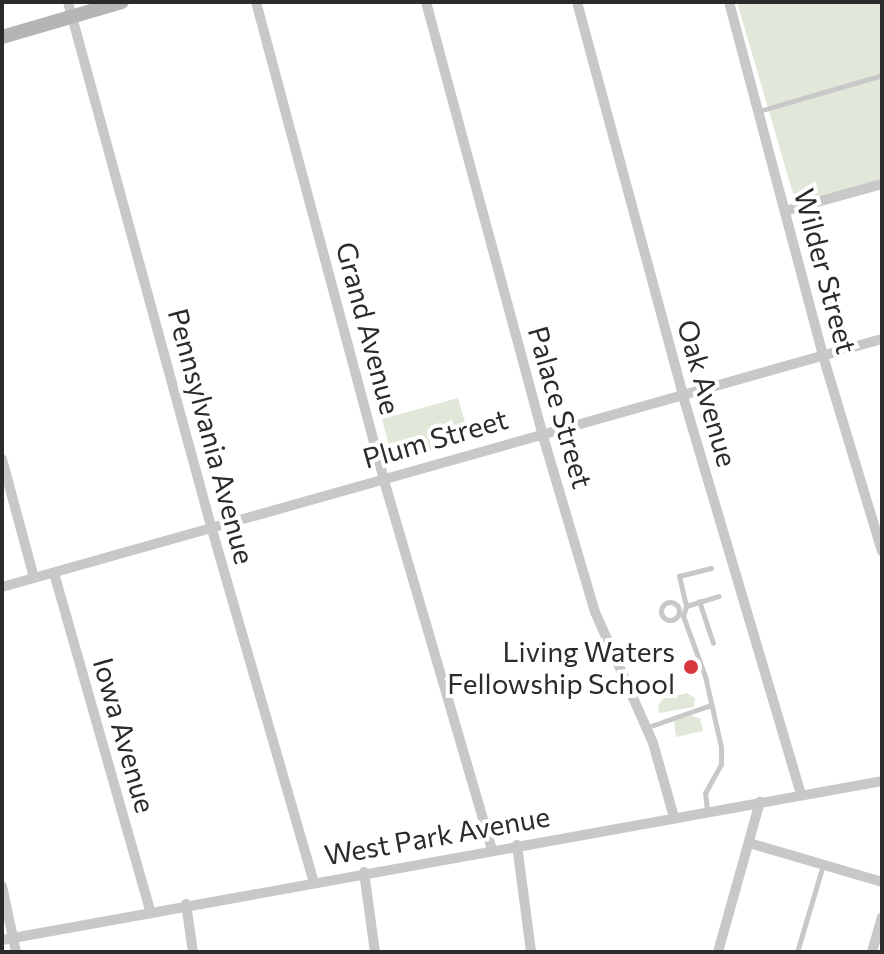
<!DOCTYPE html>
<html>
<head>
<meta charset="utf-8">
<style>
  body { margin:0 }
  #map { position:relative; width:884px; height:954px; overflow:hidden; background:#fff; font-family:Commissioner,sans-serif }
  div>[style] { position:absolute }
  .green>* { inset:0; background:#e1e8da }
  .service>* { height:5px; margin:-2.5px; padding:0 2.5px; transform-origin:2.5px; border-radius:2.5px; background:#c8c8c8 }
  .service>.ring { margin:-2.5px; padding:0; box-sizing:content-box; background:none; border:5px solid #c8c8c8; border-radius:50% }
  .minor>* { height:10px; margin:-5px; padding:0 5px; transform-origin:5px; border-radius:5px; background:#c8c8c8 }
  .secondary>* { height:14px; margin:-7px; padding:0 7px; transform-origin:7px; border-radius:7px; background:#b5b5b5 }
  .dots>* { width:22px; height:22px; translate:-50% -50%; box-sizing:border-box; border:4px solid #fff; border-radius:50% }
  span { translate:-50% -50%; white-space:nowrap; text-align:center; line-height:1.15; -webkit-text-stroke:8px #fff; paint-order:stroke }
  .street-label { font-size:28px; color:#2b2b2b }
  .poi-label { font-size:28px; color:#2b2b2b }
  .right { translate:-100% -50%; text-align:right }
  .frame { position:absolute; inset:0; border:4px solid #2b2b2b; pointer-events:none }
</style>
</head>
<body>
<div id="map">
  <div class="green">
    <div style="clip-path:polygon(737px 2px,882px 2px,882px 179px,796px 204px)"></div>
    <div style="clip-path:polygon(458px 398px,470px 439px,393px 461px,382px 419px)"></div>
    <div style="clip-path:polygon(687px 693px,695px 698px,694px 707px,659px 713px,658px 705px,663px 699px)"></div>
    <div style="clip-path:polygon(691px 716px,700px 718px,703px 731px,676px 737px,674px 720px)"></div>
  </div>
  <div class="service">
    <div style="left:759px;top:111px;width:128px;rotate:-16.3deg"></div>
    <div style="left:699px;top:601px;width:44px;rotate:71.6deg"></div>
    <div class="ring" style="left:661px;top:602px;width:13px;height:13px"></div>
    <div style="left:686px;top:606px;width:31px;rotate:-103deg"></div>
    <div style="left:679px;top:576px;width:33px;rotate:-14deg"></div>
    <div style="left:648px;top:727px;width:67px;rotate:-19.2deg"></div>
    <div style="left:707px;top:811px;width:18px;rotate:-96deg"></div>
    <div style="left:705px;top:793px;width:33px;rotate:-61deg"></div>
    <div style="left:721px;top:764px;width:17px;rotate:-90deg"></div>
    <div style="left:721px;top:747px;width:73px;rotate:-102.7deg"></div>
    <div style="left:705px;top:676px;width:64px;rotate:-110.1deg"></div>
    <div style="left:683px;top:616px;width:10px;rotate:-73deg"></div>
    <div style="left:686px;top:606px;width:34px;rotate:-17deg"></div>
    <div style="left:797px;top:952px;width:91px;rotate:-73.4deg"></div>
  </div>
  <div class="minor">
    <div style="left:68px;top:2px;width:543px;rotate:74.74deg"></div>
    <div style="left:211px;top:526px;width:371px;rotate:73.9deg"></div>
    <div style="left:256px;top:2px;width:492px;rotate:75deg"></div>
    <div style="left:383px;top:477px;width:389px;rotate:73.7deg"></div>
    <div style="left:426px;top:2px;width:446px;rotate:74.9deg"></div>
    <div style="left:542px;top:433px;width:187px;rotate:73.5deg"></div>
    <div style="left:595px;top:612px;width:143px;rotate:66.1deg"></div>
    <div style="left:653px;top:743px;width:77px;rotate:74.2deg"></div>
    <div style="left:577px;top:2px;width:408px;rotate:74.9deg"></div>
    <div style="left:683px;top:396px;width:416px;rotate:73.5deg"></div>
    <div style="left:729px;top:2px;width:366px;rotate:75.1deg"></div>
    <div style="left:823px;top:356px;width:204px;rotate:73.2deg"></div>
    <div style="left:785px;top:211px;width:101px;rotate:-15.6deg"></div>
    <div style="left:2px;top:459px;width:123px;rotate:74.9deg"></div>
    <div style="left:54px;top:573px;width:351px;rotate:74.1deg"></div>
    <div style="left:2px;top:587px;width:914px;rotate:-15.74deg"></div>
    <div style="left:749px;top:843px;width:139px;rotate:16.3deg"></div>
    <div style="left:517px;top:845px;width:108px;rotate:82.5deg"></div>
    <div style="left:364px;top:872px;width:81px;rotate:82.2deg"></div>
    <div style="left:2px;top:886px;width:67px;rotate:78deg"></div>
    <div style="left:186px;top:904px;width:49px;rotate:81.7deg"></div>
    <div style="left:2px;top:940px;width:894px;rotate:-10.24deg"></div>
    <div style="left:718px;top:952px;width:156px;rotate:-74.4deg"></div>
    <div style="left:872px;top:952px;width:36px;rotate:-74deg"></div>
  </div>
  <div class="secondary">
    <div style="left:2px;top:37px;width:125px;rotate:-16.3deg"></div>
  </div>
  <div class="dots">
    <div style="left:691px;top:667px;background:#d7393b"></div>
  </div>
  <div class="street-label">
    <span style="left:826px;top:271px;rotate:75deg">Wilder Street</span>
    <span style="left:369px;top:328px;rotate:75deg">Grand Avenue</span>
    <span style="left:708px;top:393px;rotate:74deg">Oak Avenue</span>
    <span style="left:561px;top:407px;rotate:74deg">Palace Street</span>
    <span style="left:212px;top:436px;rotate:75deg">Pennsylvania Avenue</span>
    <span style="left:435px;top:438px;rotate:-16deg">Plum Street</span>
    <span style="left:125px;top:735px;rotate:74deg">Iowa Avenue</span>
    <span style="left:437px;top:835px;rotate:-10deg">West Park Avenue</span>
  </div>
  <div class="poi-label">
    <span class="right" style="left:675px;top:667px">Living Waters<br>Fellowship School</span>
  </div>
  <div class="frame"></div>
</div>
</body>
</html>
